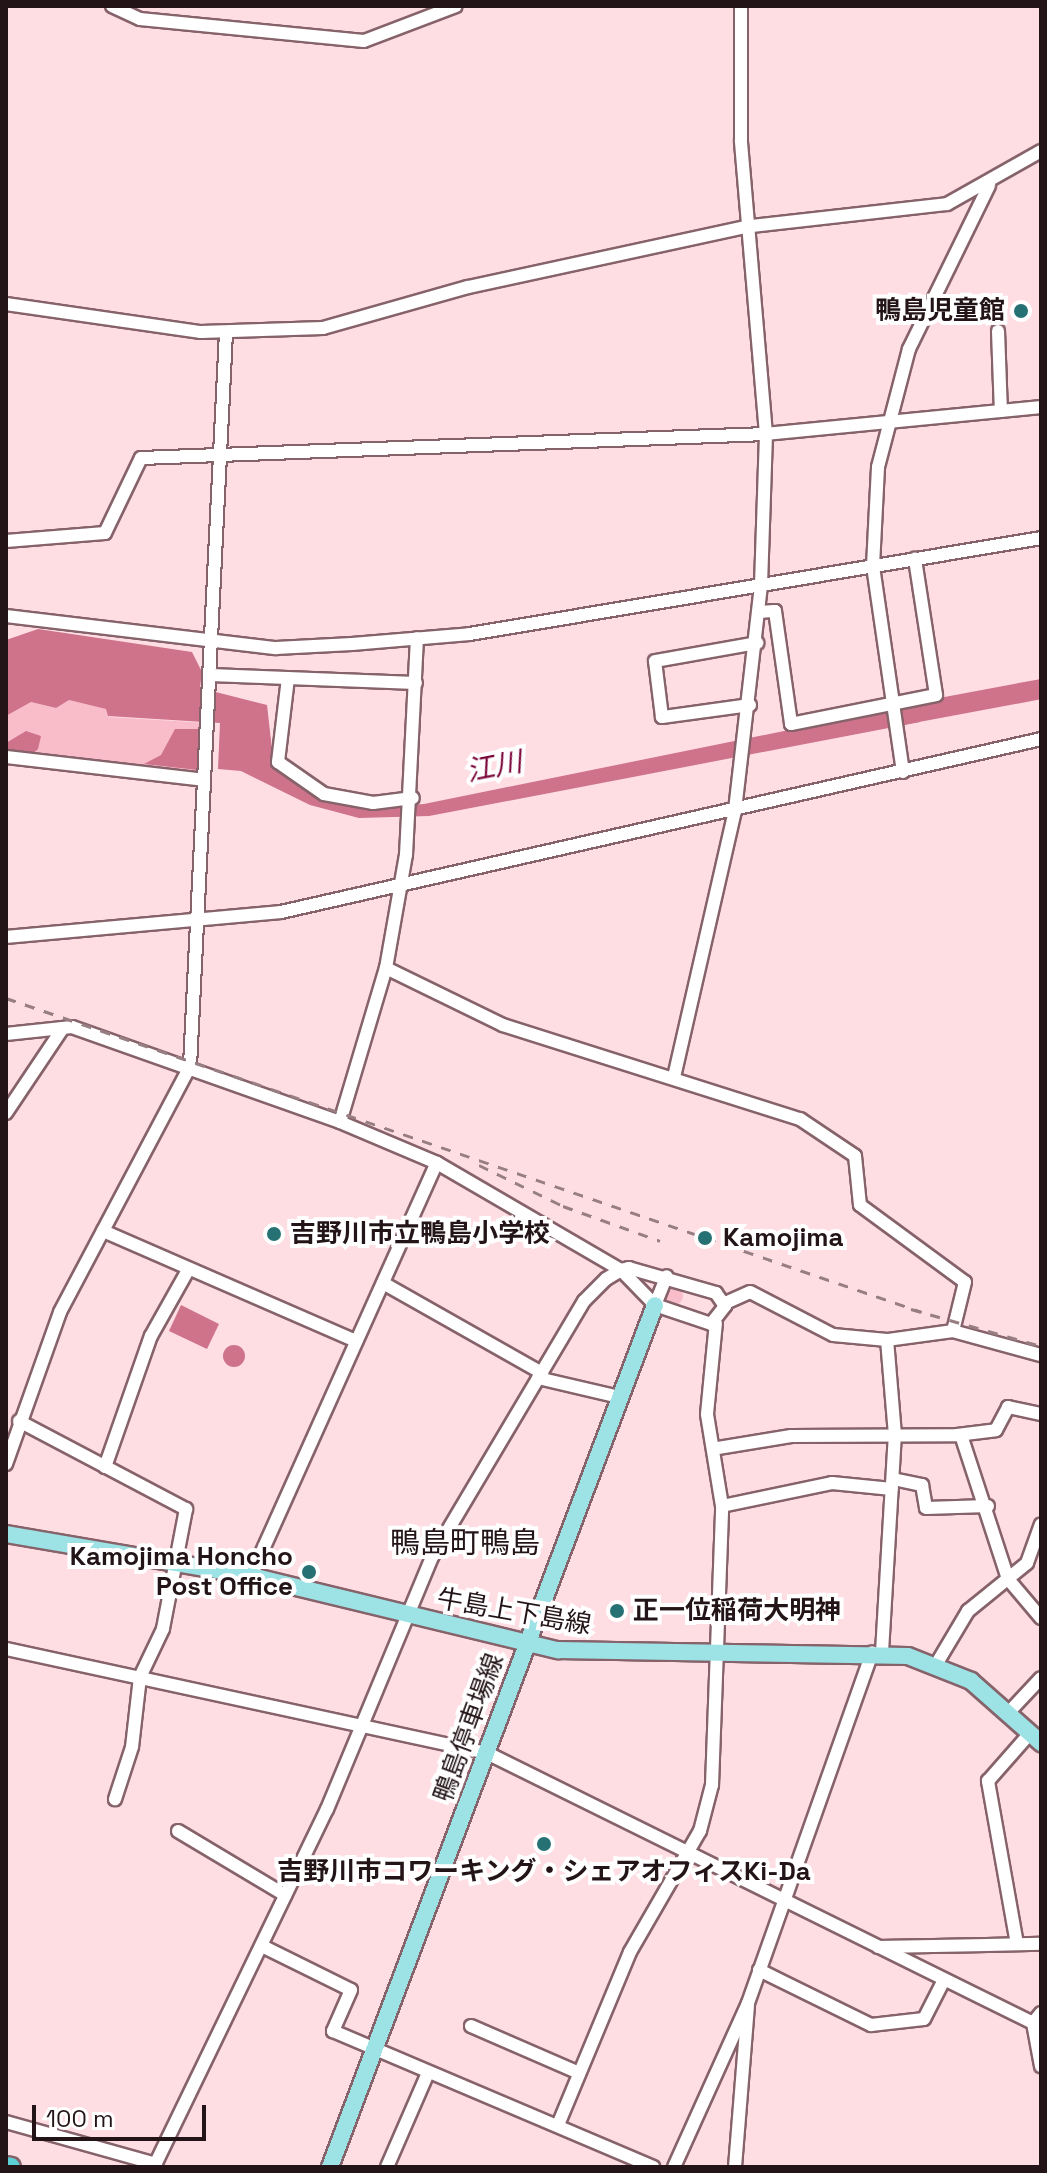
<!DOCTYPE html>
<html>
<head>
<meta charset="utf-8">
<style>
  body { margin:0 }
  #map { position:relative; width:1047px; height:2173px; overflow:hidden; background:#fedde3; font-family:"Space Grotesk","Noto Sans JP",sans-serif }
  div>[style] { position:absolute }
  .green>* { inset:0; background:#f9bdca }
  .round { border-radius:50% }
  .water>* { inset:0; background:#ce738a }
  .river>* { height:20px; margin:-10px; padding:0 10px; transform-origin:10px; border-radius:10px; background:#ce738a }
  .roads { filter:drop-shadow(2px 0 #86626a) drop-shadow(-2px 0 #86626a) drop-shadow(0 2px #86626a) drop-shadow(0 -2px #86626a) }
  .minor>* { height:12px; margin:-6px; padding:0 6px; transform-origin:6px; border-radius:6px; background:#fff }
  .major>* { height:16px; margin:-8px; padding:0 8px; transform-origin:8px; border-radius:8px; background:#9de3e6 }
  .highway>* { height:18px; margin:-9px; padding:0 9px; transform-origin:9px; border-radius:9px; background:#5cd1d5 }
  .rail>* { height:3px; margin-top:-1.5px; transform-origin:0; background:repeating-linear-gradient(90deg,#967e83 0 10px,transparent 0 20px) }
  .dots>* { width:22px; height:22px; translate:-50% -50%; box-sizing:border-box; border:4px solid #fff; border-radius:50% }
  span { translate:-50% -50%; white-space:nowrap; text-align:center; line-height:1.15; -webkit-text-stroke:8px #fff; paint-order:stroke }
  .poi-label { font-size:26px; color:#221417; font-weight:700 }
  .right { translate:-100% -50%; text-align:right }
  .left { translate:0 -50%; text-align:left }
  .street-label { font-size:26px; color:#221417 }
  .water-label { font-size:28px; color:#780136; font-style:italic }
  .quarter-label { font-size:30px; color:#221417 }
  .frame { position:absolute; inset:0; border:8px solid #221417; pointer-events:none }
  .scale { position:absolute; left:32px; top:2105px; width:174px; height:36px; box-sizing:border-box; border:4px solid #221417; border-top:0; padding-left:10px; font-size:24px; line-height:28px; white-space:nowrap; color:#221417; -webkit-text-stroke:6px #fff; paint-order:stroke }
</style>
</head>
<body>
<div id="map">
  <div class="green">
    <div style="clip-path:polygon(69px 700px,107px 709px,109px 717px,208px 723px,204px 780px,6px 753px,6px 716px,31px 702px,56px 708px)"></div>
    <div class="round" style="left:665px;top:1287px;width:18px;height:18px"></div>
  </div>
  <div class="water">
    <div style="clip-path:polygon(38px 629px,192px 652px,202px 672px,200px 688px,267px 705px,274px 767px,327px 800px,366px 808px,424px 804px,922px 703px,920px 722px,429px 816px,359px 818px,310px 805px,241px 771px,218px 769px,220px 723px,108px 716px,106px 709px,69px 700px,56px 708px,31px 702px,6px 716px,6px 640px)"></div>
    <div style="clip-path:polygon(175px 729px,201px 729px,198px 770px,144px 764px,161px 755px)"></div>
    <div style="clip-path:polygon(26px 731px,41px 736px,38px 749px,29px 757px,6px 753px,6px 743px)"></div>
    <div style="clip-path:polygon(181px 1305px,219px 1324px,207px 1349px,169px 1331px)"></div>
    <div class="round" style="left:223px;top:1345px;width:22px;height:22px"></div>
  </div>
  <div class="river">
    <div style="left:897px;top:716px;width:147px;rotate:-10.6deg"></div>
  </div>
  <div class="roads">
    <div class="minor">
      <div style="left:112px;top:6px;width:31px;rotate:25deg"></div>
      <div style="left:140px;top:19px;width:225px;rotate:5.6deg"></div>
      <div style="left:364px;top:41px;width:98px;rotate:-20.8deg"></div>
      <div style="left:6px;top:304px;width:197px;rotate:8.2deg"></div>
      <div style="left:201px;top:332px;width:122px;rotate:-1.9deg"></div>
      <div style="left:323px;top:328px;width:151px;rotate:-15.8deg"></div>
      <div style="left:468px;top:287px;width:289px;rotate:-12.2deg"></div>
      <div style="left:751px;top:226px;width:197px;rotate:-6.4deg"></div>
      <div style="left:947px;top:204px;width:108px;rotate:-29.4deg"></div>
      <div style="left:998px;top:331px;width:80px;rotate:87.9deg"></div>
      <div style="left:6px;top:541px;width:99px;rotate:-4.6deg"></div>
      <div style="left:105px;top:533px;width:83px;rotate:-64.4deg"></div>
      <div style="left:141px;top:458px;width:625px;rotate:-2.2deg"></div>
      <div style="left:766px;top:434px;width:276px;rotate:-5.6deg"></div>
      <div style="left:759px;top:612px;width:16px;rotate:-4deg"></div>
      <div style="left:775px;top:611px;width:114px;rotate:81.9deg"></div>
      <div style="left:791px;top:724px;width:148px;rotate:-11.3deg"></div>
      <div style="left:936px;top:695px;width:138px;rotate:-98.8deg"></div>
      <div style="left:6px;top:616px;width:272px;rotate:6.8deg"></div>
      <div style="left:276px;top:648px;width:76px;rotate:-3deg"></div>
      <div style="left:352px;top:644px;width:118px;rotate:-4.8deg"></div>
      <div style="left:470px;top:634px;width:579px;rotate:-9.54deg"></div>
      <div style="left:210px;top:675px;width:206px;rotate:2.2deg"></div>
      <div style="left:288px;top:678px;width:85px;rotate:96.8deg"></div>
      <div style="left:278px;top:762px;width:56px;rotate:34.8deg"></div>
      <div style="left:324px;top:794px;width:50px;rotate:10.4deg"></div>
      <div style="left:373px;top:803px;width:40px;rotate:-7.1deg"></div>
      <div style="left:750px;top:705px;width:89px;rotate:172.2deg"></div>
      <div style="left:662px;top:717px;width:56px;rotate:-97.1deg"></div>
      <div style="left:655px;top:661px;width:104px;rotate:-10deg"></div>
      <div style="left:6px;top:757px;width:199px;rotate:6.6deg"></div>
      <div style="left:903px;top:772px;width:208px;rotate:-98.3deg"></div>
      <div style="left:873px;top:566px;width:99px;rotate:-87.1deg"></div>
      <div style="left:878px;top:467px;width:122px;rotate:-75.3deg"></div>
      <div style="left:909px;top:349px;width:182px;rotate:-63.9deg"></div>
      <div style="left:6px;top:937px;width:276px;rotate:-5.2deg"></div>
      <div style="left:281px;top:912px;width:779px;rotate:-12.82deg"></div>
      <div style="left:386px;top:968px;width:130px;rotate:26deg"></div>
      <div style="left:503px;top:1025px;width:312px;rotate:17.6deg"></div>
      <div style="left:800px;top:1119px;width:66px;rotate:33.9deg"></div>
      <div style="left:855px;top:1156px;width:49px;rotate:84.2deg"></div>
      <div style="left:860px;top:1205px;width:130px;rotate:36.3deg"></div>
      <div style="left:965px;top:1282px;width:50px;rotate:103.8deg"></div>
      <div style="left:953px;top:1331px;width:67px;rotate:172.2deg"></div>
      <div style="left:887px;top:1340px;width:54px;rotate:-174.7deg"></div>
      <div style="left:833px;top:1335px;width:93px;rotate:-152.6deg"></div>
      <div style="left:750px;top:1292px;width:27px;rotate:156deg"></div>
      <div style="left:6px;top:1034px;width:66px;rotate:-6.1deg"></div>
      <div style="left:72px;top:1027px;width:284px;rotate:19.5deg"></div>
      <div style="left:340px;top:1122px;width:105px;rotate:22.9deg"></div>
      <div style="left:437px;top:1163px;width:213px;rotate:30.2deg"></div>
      <div style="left:621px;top:1270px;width:49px;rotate:45.8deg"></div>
      <div style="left:655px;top:1305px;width:59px;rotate:18.7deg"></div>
      <div style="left:711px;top:1324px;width:23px;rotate:-52deg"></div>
      <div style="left:725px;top:1306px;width:16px;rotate:-125deg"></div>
      <div style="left:716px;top:1293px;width:91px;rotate:-164deg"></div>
      <div style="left:629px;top:1268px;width:8px;rotate:166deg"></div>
      <div style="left:621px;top:1270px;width:17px;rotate:149deg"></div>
      <div style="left:606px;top:1279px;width:31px;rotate:135deg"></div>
      <div style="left:584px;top:1301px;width:298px;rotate:120.7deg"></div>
      <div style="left:432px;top:1557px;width:273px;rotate:112.6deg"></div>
      <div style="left:327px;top:1809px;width:398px;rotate:115.8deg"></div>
      <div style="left:674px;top:1077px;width:274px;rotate:-77.1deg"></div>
      <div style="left:735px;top:810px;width:226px;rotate:-83.4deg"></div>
      <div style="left:761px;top:585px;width:151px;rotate:-88.1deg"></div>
      <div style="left:766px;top:434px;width:295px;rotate:-94.9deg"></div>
      <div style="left:741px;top:140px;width:134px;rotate:-90deg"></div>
      <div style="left:6px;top:1113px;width:102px;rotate:-56.2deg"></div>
      <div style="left:340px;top:1122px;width:161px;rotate:-73.4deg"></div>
      <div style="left:386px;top:968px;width:115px;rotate:-80deg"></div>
      <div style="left:406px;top:855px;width:217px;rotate:-87.1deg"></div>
      <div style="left:103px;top:1231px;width:276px;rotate:23.5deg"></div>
      <div style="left:383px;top:1283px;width:183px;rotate:29.5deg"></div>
      <div style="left:655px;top:1305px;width:31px;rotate:-68deg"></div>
      <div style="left:953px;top:1331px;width:91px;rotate:15.3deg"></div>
      <div style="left:538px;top:1378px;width:83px;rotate:13.2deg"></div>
      <div style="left:19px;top:1421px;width:189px;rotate:27.8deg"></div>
      <div style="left:186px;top:1509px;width:122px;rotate:100.9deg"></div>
      <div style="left:163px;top:1629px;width:53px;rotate:115.6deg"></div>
      <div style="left:140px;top:1677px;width:70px;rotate:96.5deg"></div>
      <div style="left:132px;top:1747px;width:55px;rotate:108.1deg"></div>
      <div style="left:961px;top:1435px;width:151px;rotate:71.9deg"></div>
      <div style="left:1008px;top:1579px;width:51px;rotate:49.8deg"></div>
      <div style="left:718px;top:1448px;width:74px;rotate:-9.3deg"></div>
      <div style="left:791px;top:1436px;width:166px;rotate:-0.3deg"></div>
      <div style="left:957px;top:1435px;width:39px;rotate:-7deg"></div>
      <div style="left:996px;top:1430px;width:26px;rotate:-62deg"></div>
      <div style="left:1008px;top:1407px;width:34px;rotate:12deg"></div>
      <div style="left:6px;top:1464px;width:161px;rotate:-70.4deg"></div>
      <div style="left:60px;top:1312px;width:278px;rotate:-62.1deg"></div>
      <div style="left:190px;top:1066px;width:734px;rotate:-87.19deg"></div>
      <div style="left:105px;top:1467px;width:139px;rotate:-70.7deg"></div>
      <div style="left:151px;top:1336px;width:76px;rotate:-60.7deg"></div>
      <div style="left:893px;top:1479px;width:30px;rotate:12deg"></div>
      <div style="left:922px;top:1485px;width:23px;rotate:80deg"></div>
      <div style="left:926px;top:1508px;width:62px;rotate:-1.8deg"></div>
      <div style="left:722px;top:1506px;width:112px;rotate:-11.8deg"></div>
      <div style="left:832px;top:1483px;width:60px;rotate:5.7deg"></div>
      <div style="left:251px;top:1576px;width:453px;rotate:-65.8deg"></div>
      <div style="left:6px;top:1649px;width:492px;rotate:12.2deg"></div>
      <div style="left:487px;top:1753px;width:609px;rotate:26.31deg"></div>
      <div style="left:882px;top:1652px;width:217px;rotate:-86.6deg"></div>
      <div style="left:895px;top:1435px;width:95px;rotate:-94.8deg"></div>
      <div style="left:937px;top:1663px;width:61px;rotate:-59.2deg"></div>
      <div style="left:968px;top:1611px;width:76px;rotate:-39.1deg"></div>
      <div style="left:1027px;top:1563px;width:41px;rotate:-70.3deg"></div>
      <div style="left:1010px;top:1711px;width:45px;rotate:-46.8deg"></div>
      <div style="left:178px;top:1831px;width:125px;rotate:30.9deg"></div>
      <div style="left:1017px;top:1944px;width:166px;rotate:-100.1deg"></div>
      <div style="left:988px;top:1781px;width:65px;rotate:-48.7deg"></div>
      <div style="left:262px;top:1946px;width:99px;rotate:26.3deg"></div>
      <div style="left:351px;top:1990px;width:45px;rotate:113.7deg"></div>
      <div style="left:333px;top:2031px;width:348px;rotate:23deg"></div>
      <div style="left:878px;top:1947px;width:163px;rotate:-1.1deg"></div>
      <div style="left:759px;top:1970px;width:125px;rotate:26.2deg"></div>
      <div style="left:871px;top:2025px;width:53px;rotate:-6.5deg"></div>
      <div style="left:924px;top:2019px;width:44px;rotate:-62.9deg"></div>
      <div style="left:1041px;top:2013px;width:13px;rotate:129deg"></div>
      <div style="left:1033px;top:2023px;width:44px;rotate:79.5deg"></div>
      <div style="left:471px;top:2026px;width:118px;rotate:23.5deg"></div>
      <div style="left:6px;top:2122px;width:156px;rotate:15.6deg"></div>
      <div style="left:558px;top:2125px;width:187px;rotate:-67.4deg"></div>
      <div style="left:630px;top:1952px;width:140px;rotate:-60deg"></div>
      <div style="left:700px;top:1831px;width:48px;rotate:-75.4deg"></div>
      <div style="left:712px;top:1785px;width:279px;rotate:-87.9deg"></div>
      <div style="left:722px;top:1506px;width:93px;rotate:-99.3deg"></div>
      <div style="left:707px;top:1414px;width:91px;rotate:-84.4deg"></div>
      <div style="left:387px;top:2167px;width:100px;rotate:-66.5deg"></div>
      <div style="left:674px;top:2167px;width:180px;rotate:-65.7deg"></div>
      <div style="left:748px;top:2003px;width:372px;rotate:-70.5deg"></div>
      <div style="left:735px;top:2167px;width:161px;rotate:-85.4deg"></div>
    </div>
    <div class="major">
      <div style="left:6px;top:1534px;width:249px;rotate:9.7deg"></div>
      <div style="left:251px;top:1576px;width:316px;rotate:13.6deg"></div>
      <div style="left:558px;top:1650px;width:350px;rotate:1deg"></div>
      <div style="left:908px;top:1656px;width:68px;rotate:21.6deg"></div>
      <div style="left:971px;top:1681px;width:94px;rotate:41.5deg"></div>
      <div style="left:330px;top:2167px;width:921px;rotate:-69.34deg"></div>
    </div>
    <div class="highway">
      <div style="left:6px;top:2166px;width:5px;rotate:11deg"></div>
    </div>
  </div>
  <div class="rail">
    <div style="left:6px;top:998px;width:968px;rotate:18.92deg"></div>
    <div style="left:479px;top:1165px;width:93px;rotate:26deg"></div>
    <div style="left:563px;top:1206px;width:103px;rotate:19.8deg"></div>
    <div style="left:911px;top:1309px;width:135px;rotate:15.9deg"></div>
  </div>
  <div class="dots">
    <div style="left:1021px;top:311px;background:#267174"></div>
    <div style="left:274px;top:1234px;background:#267174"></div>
    <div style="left:705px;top:1238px;background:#267174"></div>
    <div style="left:309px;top:1572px;background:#267174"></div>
    <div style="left:617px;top:1611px;background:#267174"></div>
    <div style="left:544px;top:1844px;background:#267174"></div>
  </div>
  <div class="poi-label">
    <span class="right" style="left:1005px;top:311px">鴨島児童館</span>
    <span class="left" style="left:290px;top:1234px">吉野川市立鴨島小学校</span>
    <span class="left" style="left:723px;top:1238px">Kamojima</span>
    <span class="right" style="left:293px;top:1572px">Kamojima Honcho<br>Post Office</span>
    <span class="left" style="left:633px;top:1611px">正一位稲荷大明神</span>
    <span style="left:544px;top:1872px">吉野川市コワーキング・シェアオフィスKi-Da</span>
  </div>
  <div class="street-label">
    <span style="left:514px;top:1612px;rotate:10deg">牛島上下島線</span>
    <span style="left:469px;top:1728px;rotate:-70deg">鴨島停車場線</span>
  </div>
  <div class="water-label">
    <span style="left:494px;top:766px;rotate:-11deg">江川</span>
  </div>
  <div class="quarter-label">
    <span style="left:465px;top:1543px">鴨島町鴨島</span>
  </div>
  <div class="frame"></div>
  <div class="scale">100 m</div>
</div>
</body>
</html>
